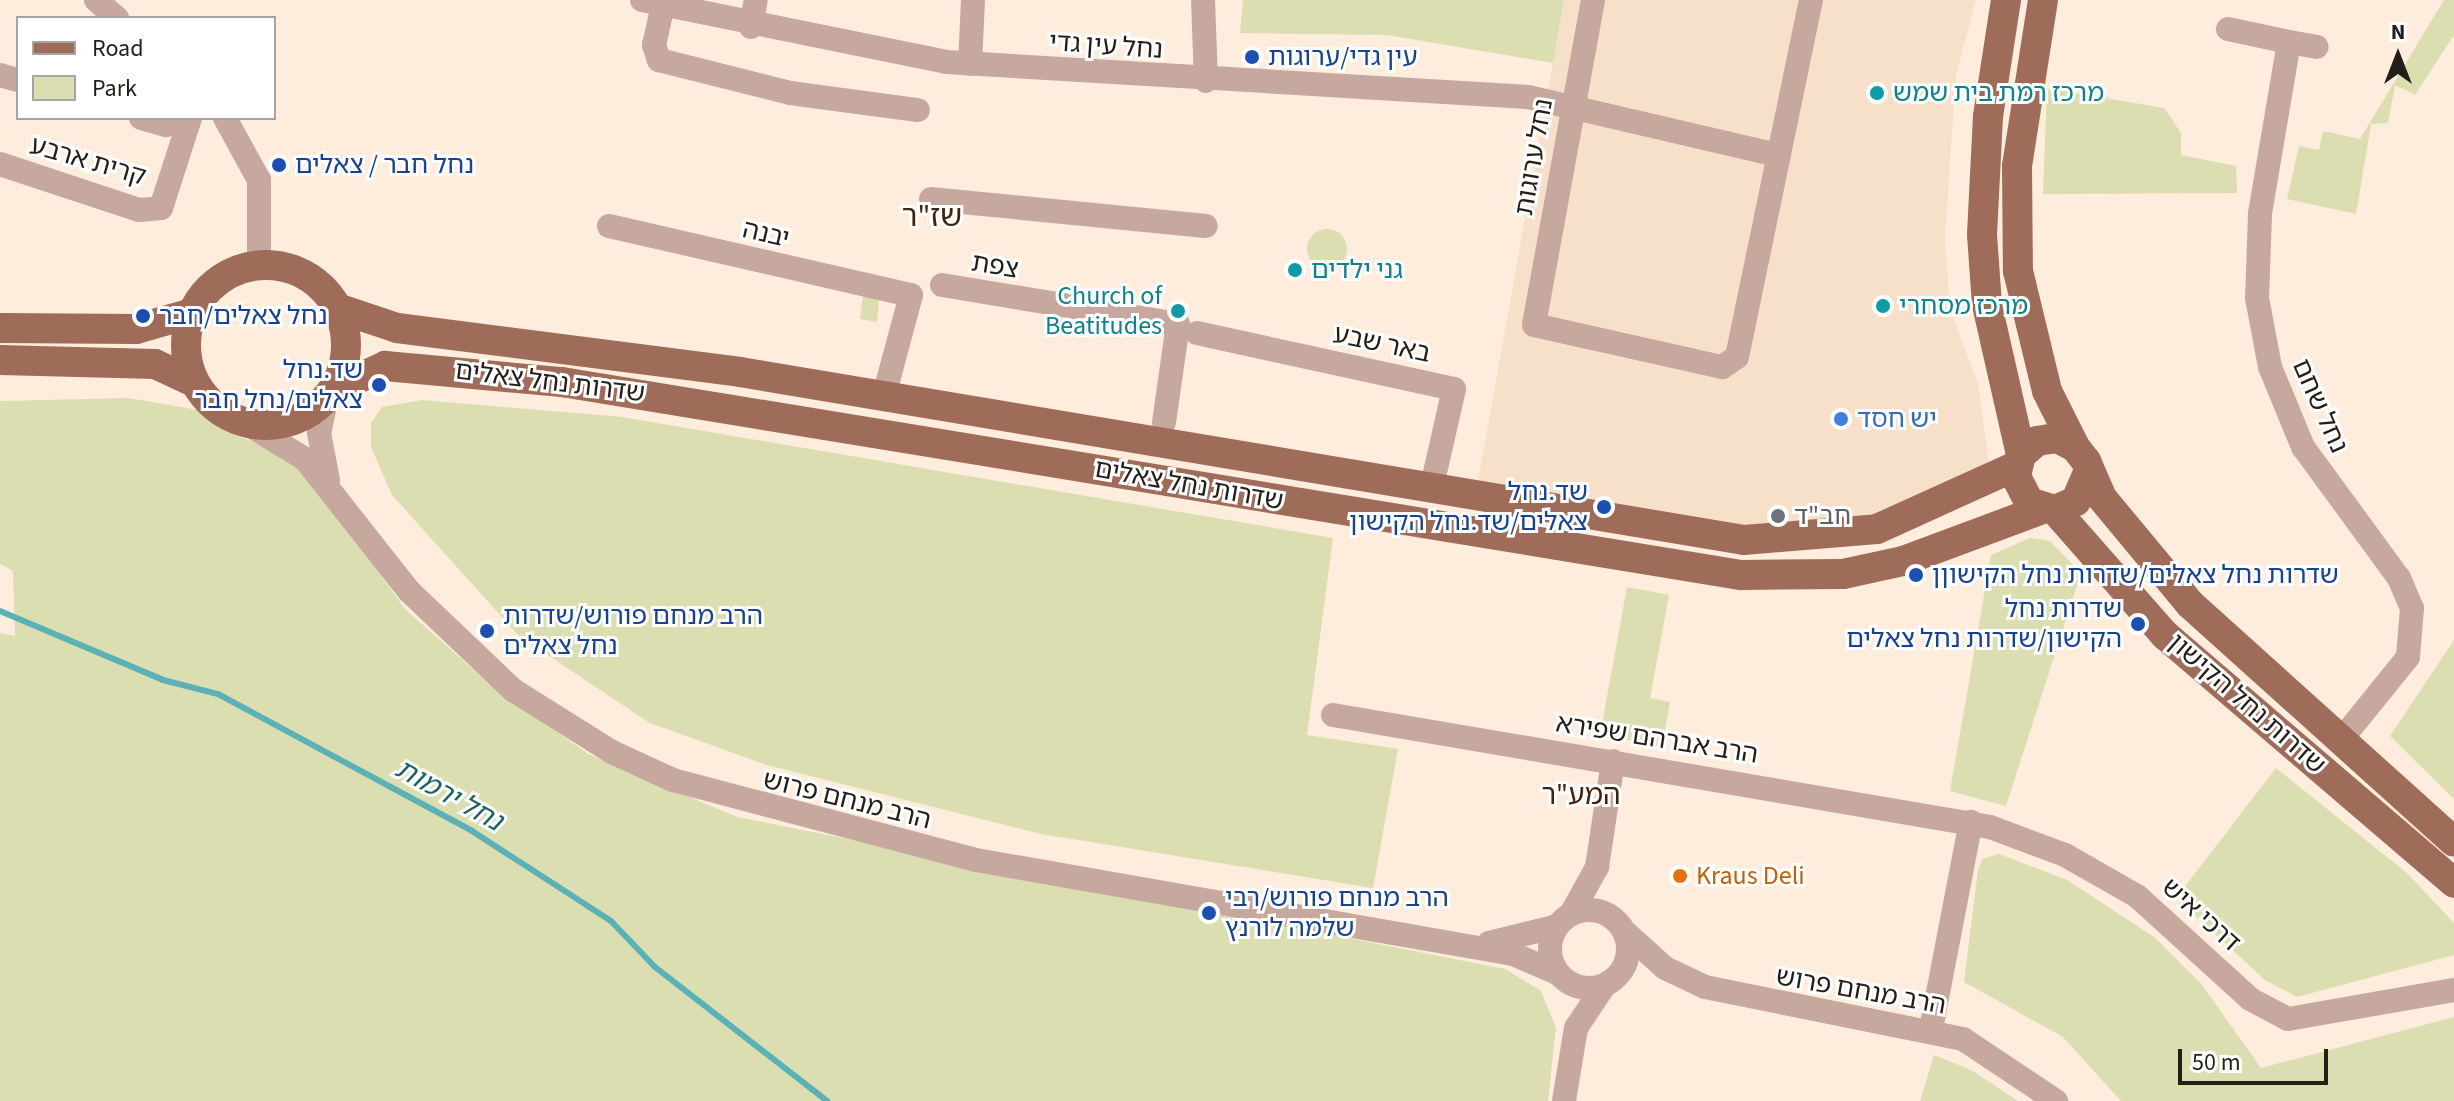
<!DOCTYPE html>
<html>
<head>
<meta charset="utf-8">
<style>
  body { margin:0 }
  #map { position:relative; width:2454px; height:1101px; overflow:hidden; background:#feeddc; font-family:"Source Sans 3","Noto Sans Hebrew",sans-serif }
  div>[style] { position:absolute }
  .built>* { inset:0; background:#f7e0ca }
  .green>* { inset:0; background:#dadeb0 }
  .round { border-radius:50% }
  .stream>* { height:6px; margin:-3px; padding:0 3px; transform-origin:3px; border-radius:3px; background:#5bb2b6 }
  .minor>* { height:24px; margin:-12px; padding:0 12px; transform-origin:12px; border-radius:12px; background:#c6a89e }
  .minor>.ring { margin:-12px; padding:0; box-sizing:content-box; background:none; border:24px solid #c6a89e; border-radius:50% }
  .major>* { height:30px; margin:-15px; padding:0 15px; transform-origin:15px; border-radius:15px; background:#9f6c5a }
  .major>.ring { margin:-15px; padding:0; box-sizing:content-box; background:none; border:30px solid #9f6c5a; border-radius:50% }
  .dots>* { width:22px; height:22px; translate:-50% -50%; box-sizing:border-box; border:4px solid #fff; border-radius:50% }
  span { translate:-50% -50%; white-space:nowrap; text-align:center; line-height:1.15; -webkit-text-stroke:6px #fff; paint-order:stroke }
  .street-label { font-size:26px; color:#241e18 }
  .transit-label { font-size:26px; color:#164399 }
  .left { translate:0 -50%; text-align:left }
  .right { translate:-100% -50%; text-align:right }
  .culture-label { font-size:26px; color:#0d838f }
  .shop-label { font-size:26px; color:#366cbe }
  .worship-label { font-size:26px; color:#5b616d }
  .food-label { font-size:26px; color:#c56008 }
  .water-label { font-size:28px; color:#1b6366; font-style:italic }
  .neighbourhood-label { font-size:28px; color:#422209 }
  .quarter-label { font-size:30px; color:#422209 }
  .legend { position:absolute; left:16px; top:16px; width:260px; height:104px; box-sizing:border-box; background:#fff; border:2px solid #a7a5a3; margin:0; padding:10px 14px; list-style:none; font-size:24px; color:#241e18 }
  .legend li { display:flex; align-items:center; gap:16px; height:40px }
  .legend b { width:40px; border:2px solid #a7a5a3 }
  .north { position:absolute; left:2358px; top:16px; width:80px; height:80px; -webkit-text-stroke:6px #fff; paint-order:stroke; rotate:0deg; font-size:22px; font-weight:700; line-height:32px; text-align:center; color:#241e18 }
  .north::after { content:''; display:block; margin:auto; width:28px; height:36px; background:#241e18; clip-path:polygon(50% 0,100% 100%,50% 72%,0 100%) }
  .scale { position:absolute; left:2178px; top:1049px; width:150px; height:36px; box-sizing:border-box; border:4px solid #241e18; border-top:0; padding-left:10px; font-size:24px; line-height:28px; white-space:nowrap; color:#241e18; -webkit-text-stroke:6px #fff; paint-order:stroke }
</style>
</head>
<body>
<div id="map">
  <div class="built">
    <div style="clip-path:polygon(1564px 0,1976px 0,1956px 75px,1945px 238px,1950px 308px,1978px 384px,1989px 463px,1887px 514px,1745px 530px,1477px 487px)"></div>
  </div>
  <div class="green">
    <div style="clip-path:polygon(1243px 0,1564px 0,1553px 63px,1387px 35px,1240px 33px)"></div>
    <div style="clip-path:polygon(2444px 0,2454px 0,2454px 35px,2415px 95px,2395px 85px,2388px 123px,2371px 124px,2356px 214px,2287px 199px,2299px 146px,2319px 150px,2323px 131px,2360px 139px)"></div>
    <div style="clip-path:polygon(2047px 88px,2164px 108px,2181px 133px,2181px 155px,2236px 166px,2237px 193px,2043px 194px)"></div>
    <div class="round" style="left:1307px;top:229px;width:40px;height:40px"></div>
    <div style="clip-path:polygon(864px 289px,880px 293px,877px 322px,860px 319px)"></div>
    <div style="clip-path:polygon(128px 398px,204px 411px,238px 436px,299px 460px,405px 609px,491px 685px,588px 754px,737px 817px,1505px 969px,1541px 991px,1556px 1028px,1548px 1101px,0 1101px,0 633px,15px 636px,13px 571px,0 564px,0 401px)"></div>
    <div style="clip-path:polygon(422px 400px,622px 417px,1333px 538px,1307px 735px,1398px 749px,1373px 888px,1041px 834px,767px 765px,650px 723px,519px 636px,392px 495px,371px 447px,371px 423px,382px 407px)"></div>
    <div style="clip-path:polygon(2030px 538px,2050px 541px,2081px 573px,2006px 806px,1950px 791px,1991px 555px)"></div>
    <div style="clip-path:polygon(1627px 587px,1669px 595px,1650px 698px,1670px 702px,1662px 746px,1600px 735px)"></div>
    <div style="clip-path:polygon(2454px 640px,2454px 799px,2390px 736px)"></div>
    <div style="clip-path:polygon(2276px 768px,2408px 874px,2454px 923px,2454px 955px,2297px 997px,2265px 980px,2176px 898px)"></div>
    <div style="clip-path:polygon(1999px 854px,2067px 880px,2154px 937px,2202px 985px,2261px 1068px,2454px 1017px,2454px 1101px,2121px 1101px,2063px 1037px,1964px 982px,1978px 870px,1982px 859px)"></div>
    <div style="clip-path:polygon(1934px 1055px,1971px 1070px,2018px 1101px,1920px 1101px)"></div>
  </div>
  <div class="stream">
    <div style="left:0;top:611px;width:177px;rotate:22.9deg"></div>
    <div style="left:163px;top:680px;width:57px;rotate:14.3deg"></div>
    <div style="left:218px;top:694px;width:289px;rotate:28.3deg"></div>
    <div style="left:472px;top:831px;width:166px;rotate:32.9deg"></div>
    <div style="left:611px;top:921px;width:64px;rotate:46.3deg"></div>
    <div style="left:655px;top:967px;width:218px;rotate:37.9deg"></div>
  </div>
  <div class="minor">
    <div style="left:96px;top:0;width:28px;rotate:41deg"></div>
    <div style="left:642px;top:0;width:310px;rotate:11.5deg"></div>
    <div style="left:946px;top:62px;width:583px;rotate:3.44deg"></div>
    <div style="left:1528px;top:97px;width:256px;rotate:13.1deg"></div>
    <div style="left:1203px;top:0;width:81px;rotate:87.9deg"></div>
    <div style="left:1593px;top:0;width:330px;rotate:100.3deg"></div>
    <div style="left:1534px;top:325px;width:193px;rotate:12.6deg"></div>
    <div style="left:1722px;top:367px;width:18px;rotate:-34deg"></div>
    <div style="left:1737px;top:357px;width:365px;rotate:-78.3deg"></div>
    <div style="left:663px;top:5px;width:41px;rotate:102.7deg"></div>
    <div style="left:654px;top:45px;width:16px;rotate:72deg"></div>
    <div style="left:659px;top:60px;width:135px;rotate:14.1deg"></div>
    <div style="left:790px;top:93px;width:129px;rotate:7.6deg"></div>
    <div style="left:751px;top:27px;width:27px;rotate:-80deg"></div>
    <div style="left:2228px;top:29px;width:62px;rotate:12deg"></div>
    <div style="left:2289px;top:42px;width:174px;rotate:99.6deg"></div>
    <div style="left:2260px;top:214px;width:84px;rotate:92deg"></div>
    <div style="left:2257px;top:298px;width:70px;rotate:79.3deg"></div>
    <div style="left:2270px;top:367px;width:87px;rotate:67.6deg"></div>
    <div style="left:2303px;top:447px;width:162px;rotate:53.8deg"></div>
    <div style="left:2399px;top:578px;width:33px;rotate:67deg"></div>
    <div style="left:2412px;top:608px;width:49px;rotate:94.7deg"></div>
    <div style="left:2408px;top:657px;width:107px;rotate:128.9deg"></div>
    <div style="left:2289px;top:42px;width:28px;rotate:10deg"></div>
    <div style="left:970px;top:64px;width:64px;rotate:-87.3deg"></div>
    <div style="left:0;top:75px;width:19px;rotate:16deg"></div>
    <div style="left:141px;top:118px;width:26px;rotate:16deg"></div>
    <div style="left:225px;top:118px;width:71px;rotate:61.3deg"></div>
    <div style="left:259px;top:180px;width:85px;rotate:90deg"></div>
    <div style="left:0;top:164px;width:146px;rotate:18.3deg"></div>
    <div style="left:139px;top:210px;width:22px;rotate:-5deg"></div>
    <div style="left:161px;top:208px;width:95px;rotate:-72.1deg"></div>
    <div style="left:931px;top:199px;width:276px;rotate:5.6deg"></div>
    <div style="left:609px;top:226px;width:310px;rotate:12.9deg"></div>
    <div style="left:911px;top:295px;width:105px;rotate:105deg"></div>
    <div style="left:942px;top:285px;width:239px;rotate:9.4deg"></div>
    <div style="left:1178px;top:324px;width:99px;rotate:98.1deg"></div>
    <div style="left:1197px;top:333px;width:263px;rotate:12.3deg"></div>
    <div style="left:1454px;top:389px;width:104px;rotate:102.8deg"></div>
    <div style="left:327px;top:396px;width:38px;rotate:102deg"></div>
    <div style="left:319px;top:433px;width:48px;rotate:79.2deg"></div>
    <div style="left:246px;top:423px;width:69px;rotate:31.4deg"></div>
    <div style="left:305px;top:459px;width:168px;rotate:51.8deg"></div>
    <div style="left:409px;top:591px;width:144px;rotate:43.6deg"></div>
    <div style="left:513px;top:690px;width:117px;rotate:32.1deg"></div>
    <div style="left:612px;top:752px;width:67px;rotate:24.7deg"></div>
    <div style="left:673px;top:780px;width:313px;rotate:14.8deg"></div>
    <div style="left:976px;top:860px;width:545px;rotate:9.93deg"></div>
    <div style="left:1513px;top:954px;width:48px;rotate:23.4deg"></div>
    <div style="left:1333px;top:715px;width:666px;rotate:9.67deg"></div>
    <div style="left:1990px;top:827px;width:80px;rotate:20.5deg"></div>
    <div style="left:2065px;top:855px;width:83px;rotate:29.7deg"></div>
    <div style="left:2137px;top:896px;width:153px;rotate:42.3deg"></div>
    <div style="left:2250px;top:999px;width:43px;rotate:27.8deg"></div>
    <div style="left:2288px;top:1019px;width:169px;rotate:-9.9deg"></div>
    <div class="ring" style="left:1550px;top:910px;width:54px;height:54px"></div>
    <div style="left:1571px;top:914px;width:54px;rotate:-61deg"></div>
    <div style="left:1597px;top:867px;width:107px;rotate:-81.4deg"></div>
    <div style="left:1625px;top:932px;width:54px;rotate:42deg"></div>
    <div style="left:1665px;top:968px;width:44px;rotate:25.4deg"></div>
    <div style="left:1705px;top:987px;width:263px;rotate:11.4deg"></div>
    <div style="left:1963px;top:1039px;width:112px;rotate:33.7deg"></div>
    <div style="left:1489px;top:943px;width:70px;rotate:-14deg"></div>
    <div style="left:1931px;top:1029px;width:211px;rotate:-79.1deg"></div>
    <div style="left:1564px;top:1101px;width:74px;rotate:-80.7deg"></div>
    <div style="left:1576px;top:1028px;width:50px;rotate:-56.3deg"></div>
  </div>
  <div class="major">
    <div style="left:2006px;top:0;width:117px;rotate:98.8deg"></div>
    <div style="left:1988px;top:116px;width:119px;rotate:92.9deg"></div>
    <div style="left:1982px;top:235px;width:70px;rotate:85.9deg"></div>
    <div style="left:1987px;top:305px;width:154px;rotate:77.2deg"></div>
    <div style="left:2043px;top:0;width:168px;rotate:98.9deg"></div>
    <div style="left:2017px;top:166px;width:105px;rotate:89.5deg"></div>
    <div style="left:2018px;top:271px;width:123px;rotate:76.4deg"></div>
    <div style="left:2047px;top:391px;width:63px;rotate:63.4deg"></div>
    <div class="ring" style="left:186px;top:265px;width:130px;height:130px"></div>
    <div style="left:337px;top:308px;width:63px;rotate:18.4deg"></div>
    <div style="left:397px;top:328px;width:346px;rotate:7.3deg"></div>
    <div style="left:740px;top:372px;width:1018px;rotate:9.5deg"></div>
    <div style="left:1744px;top:540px;width:133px;rotate:-4.7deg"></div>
    <div style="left:1877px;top:529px;width:153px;rotate:-24.4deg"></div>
    <div style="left:0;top:328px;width:136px;rotate:0.4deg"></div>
    <div style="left:136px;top:329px;width:58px;rotate:-15.9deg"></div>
    <div style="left:0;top:360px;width:155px;rotate:1.5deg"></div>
    <div style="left:155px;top:364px;width:43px;rotate:24.8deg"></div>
    <div style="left:332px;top:391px;width:59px;rotate:-25.3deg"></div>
    <div style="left:385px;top:366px;width:178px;rotate:5.2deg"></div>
    <div style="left:562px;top:382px;width:1195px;rotate:9.3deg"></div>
    <div style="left:1741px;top:575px;width:102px;rotate:-0.6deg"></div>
    <div style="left:1843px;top:574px;width:61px;rotate:-12.2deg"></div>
    <div style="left:1903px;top:561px;width:149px;rotate:-20.4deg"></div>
    <div style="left:2089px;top:470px;width:34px;rotate:113deg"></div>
    <div style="left:2076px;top:501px;width:23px;rotate:157deg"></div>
    <div style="left:2055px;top:510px;width:27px;rotate:-163deg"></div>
    <div style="left:2029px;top:502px;width:29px;rotate:-117deg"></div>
    <div style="left:2016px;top:476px;width:22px;rotate:-77deg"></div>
    <div style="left:2021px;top:455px;width:21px;rotate:-41deg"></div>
    <div style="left:2037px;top:441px;width:20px;rotate:-9deg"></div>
    <div style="left:2057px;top:438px;width:20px;rotate:27deg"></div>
    <div style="left:2075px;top:447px;width:18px;rotate:52deg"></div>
    <div style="left:2086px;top:461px;width:40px;rotate:66.6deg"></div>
    <div style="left:2102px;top:498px;width:138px;rotate:50.3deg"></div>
    <div style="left:2190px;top:604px;width:355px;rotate:42deg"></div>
    <div style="left:2055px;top:510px;width:167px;rotate:48.7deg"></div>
    <div style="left:2165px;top:635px;width:381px;rotate:40.6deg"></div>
  </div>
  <div class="dots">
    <div style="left:1252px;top:57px;background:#1a4fb4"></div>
    <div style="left:1877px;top:93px;background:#0f9aa8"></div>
    <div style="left:279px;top:165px;background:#1a4fb4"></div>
    <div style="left:1295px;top:270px;background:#0f9aa8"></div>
    <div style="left:1883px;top:306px;background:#0f9aa8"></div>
    <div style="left:1178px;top:311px;background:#0f9aa8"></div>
    <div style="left:143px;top:316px;background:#1a4fb4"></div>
    <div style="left:379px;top:385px;background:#1a4fb4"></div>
    <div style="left:1841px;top:419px;background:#3f7fe0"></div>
    <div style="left:1604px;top:507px;background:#1a4fb4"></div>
    <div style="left:1778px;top:516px;background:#6b7280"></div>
    <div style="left:1916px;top:575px;background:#1a4fb4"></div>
    <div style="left:2138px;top:624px;background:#1a4fb4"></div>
    <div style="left:487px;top:631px;background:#1a4fb4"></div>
    <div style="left:1680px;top:876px;background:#e8710a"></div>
    <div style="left:1209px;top:913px;background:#1a4fb4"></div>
  </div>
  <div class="street-label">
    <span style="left:1106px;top:46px;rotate:4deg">נחל עין גדי</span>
    <span style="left:1534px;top:157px;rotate:-80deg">נחל ערוגות</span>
    <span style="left:88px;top:161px;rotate:16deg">קרית ארבע</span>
    <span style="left:766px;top:234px;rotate:13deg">יבנה</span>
    <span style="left:995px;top:266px;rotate:9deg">צפת</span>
    <span style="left:1382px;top:344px;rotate:12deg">באר שבע</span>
    <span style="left:550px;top:382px;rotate:7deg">שדרות נחל צאלים</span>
    <span style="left:2320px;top:406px;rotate:66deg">נחל שחם</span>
    <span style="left:1189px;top:485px;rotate:10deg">שדרות נחל צאלים</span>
    <span style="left:2247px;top:704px;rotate:41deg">שדרות נחל הקישון</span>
    <span style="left:1657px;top:739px;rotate:9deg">הרב אברהם שפירא</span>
    <span style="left:847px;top:800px;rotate:14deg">הרב מנחם פרוש</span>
    <span style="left:2201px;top:915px;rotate:42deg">דרכי איש</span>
    <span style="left:1861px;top:991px;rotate:10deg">הרב מנחם פרוש</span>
  </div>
  <div class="transit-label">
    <span class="left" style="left:1268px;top:57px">עין גדי/ערוגות</span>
    <span class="left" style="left:295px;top:165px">נחל חבר / צאלים</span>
    <span class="left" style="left:159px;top:316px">נחל צאלים/חבר</span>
    <span class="right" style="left:363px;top:385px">שד.נחל<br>צאלים/נחל חבר</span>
    <span class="right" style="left:1588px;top:507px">שד.נחל<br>צאלים/שד.נחל הקישון</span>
    <span class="left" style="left:1932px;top:575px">שדרות נחל צאלים/שדרות נחל הקישוןן</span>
    <span class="right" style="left:2122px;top:624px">שדרות נחל<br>הקישון/שדרות נחל צאלים</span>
    <span class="left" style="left:503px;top:631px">הרב מנחם פורוש/שדרות<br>נחל צאלים</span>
    <span class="left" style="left:1225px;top:913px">הרב מנחם פורוש/רבי<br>שלמה לורנץ</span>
  </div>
  <div class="culture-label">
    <span class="left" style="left:1893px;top:93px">מרכז רמת בית שמש</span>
    <span class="left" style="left:1311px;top:270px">גני ילדים</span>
    <span class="right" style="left:1162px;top:311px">Church of<br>Beatitudes</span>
    <span class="left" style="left:1899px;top:306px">מרכז מסחרי</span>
  </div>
  <div class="shop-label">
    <span class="left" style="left:1857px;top:419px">יש חסד</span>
  </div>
  <div class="worship-label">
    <span class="left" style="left:1794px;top:516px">חב"ד</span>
  </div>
  <div class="food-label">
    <span class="left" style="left:1696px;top:876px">Kraus Deli</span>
  </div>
  <div class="water-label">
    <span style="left:449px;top:795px;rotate:29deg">נחל ירמות</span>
  </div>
  <div class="neighbourhood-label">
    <span style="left:1581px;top:795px">המע"ר</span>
  </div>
  <div class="quarter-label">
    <span style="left:932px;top:217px">שז"ר</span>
  </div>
  <ul class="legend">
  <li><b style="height:10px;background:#9f6c5a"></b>Road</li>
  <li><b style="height:22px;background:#dadeb0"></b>Park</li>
  </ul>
  <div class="north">N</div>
  <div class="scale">50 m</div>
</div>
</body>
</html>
